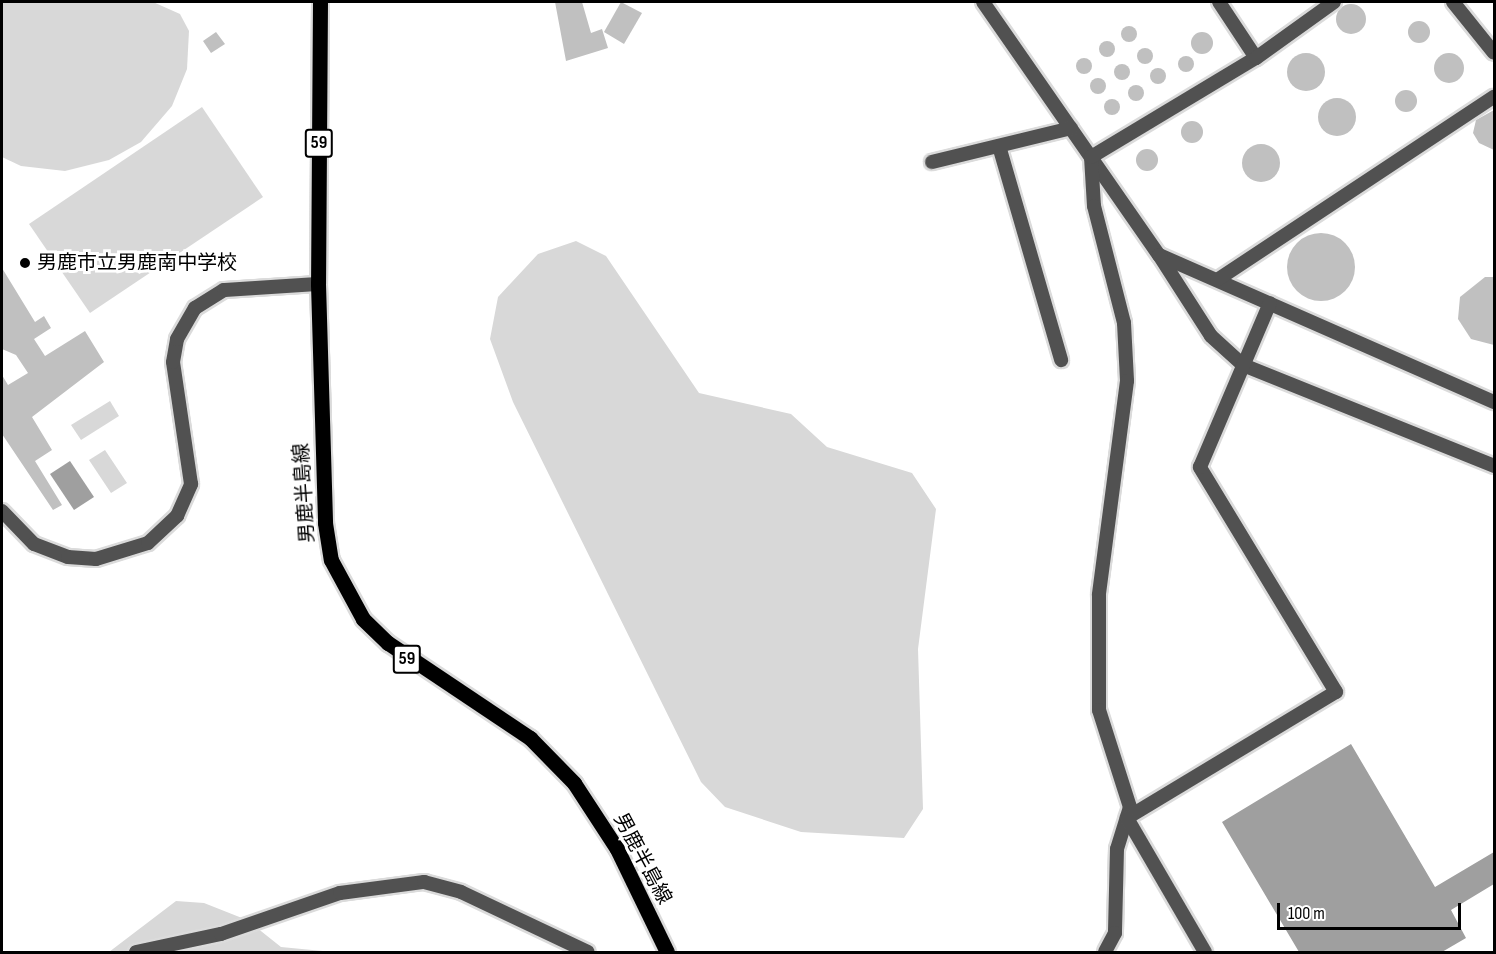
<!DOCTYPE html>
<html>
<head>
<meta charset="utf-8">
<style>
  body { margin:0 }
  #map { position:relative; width:1496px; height:954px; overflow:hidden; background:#fff; font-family:"Sofia Sans Condensed","Noto Sans JP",sans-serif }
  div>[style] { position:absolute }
  .green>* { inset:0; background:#d8d8d8 }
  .water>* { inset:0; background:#9f9f9f }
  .building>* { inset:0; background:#c0c0c0 }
  .round { border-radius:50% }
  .roads { filter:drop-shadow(2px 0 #dbdbdb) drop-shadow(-2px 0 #dbdbdb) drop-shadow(0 2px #dbdbdb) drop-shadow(0 -2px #dbdbdb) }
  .minor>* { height:14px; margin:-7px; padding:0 7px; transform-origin:7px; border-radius:7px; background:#515151 }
  .major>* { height:15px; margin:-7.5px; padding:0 7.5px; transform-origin:7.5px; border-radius:7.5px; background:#000 }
  .dots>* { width:16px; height:16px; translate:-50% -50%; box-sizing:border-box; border:3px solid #fff; border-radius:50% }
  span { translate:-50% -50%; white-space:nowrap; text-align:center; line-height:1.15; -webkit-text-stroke:6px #fff; paint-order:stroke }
  .shield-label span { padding:2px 4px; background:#fff; border:2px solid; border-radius:4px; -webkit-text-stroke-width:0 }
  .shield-label { font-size:18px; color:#000; font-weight:700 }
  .poi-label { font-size:20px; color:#000 }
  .left { translate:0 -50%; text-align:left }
  .street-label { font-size:20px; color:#000 }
  .frame { position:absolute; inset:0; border:3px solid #000; pointer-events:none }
  .scale { position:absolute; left:1277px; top:903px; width:184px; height:27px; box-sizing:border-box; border:3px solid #000; border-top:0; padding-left:8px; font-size:18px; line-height:21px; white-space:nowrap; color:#000; -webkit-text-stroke:4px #fff; paint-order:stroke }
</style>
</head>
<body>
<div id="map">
  <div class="green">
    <div style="clip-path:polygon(2px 2px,153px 2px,180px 14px,189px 31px,187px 69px,172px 106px,141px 142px,109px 160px,65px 171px,21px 166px,2px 157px)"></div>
    <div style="clip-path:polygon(202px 107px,263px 197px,90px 313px,29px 224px)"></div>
    <div style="clip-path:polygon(576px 241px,606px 256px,699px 393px,791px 414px,827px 447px,912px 473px,936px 509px,918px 649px,923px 809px,904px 838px,801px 832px,725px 807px,701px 782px,513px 402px,490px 339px,498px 297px,538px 254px)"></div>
    <div style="clip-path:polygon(110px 401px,119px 416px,81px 440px,71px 425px)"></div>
    <div style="clip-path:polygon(105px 450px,127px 483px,111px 493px,89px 460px)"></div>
    <div style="clip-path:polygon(176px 901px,204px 903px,247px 920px,281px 947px,333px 952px,109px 952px)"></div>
  </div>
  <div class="water">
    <div style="clip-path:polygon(70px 461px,94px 497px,74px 510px,50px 474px)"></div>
    <div style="clip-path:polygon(1351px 744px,1435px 887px,1494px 852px,1494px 884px,1451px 910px,1466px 938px,1442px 952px,1299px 952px,1222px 822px)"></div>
  </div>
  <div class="building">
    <div style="clip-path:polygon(555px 2px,582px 2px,591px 33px,602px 29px,608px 48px,566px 61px)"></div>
    <div style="clip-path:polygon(621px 2px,642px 13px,624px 44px,604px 32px)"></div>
    <div class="round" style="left:1336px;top:4px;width:30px;height:30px"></div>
    <div class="round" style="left:1408px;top:21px;width:22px;height:22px"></div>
    <div class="round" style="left:1121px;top:26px;width:16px;height:16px"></div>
    <div style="clip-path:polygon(216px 32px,225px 44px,211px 53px,203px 41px)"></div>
    <div class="round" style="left:1191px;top:32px;width:22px;height:22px"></div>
    <div class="round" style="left:1099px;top:41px;width:16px;height:16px"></div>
    <div class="round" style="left:1137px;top:48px;width:16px;height:16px"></div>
    <div class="round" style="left:1287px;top:53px;width:38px;height:38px"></div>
    <div class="round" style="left:1434px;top:53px;width:30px;height:30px"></div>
    <div class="round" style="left:1178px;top:56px;width:16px;height:16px"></div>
    <div class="round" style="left:1076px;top:58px;width:16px;height:16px"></div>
    <div class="round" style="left:1114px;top:64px;width:16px;height:16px"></div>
    <div class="round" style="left:1150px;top:68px;width:16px;height:16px"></div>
    <div class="round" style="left:1090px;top:78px;width:16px;height:16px"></div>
    <div class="round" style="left:1128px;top:85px;width:16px;height:16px"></div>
    <div class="round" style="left:1395px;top:90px;width:22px;height:22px"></div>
    <div class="round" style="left:1318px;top:98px;width:38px;height:38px"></div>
    <div class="round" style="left:1104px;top:99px;width:16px;height:16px"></div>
    <div style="clip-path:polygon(1494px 110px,1494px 150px,1479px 143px,1473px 133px,1476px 120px)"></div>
    <div class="round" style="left:1181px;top:121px;width:22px;height:22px"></div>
    <div class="round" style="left:1242px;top:144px;width:38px;height:38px"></div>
    <div class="round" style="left:1136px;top:149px;width:22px;height:22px"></div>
    <div class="round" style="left:1287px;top:233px;width:68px;height:68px"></div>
    <div style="clip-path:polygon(2px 268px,35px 322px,44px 316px,51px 328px,34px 339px,45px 356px,85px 331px,104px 362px,32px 417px,52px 450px,35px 461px,62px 505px,53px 510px,2px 434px,2px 375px,8px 385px,28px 373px,16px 355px,2px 349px)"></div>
    <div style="clip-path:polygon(1485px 277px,1494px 277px,1494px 345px,1471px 339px,1458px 319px,1460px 297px)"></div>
  </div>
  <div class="roads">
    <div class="minor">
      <div style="left:983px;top:2px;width:308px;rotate:55.2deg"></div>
      <div style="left:1159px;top:255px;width:366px;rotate:23.7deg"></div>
      <div style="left:1219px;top:2px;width:67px;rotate:56.5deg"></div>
      <div style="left:1453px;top:2px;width:65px;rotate:51.2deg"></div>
      <div style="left:999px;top:146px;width:223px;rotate:73.8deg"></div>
      <div style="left:1091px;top:157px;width:49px;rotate:86.5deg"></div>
      <div style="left:1094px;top:206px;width:121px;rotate:75.6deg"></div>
      <div style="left:1124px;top:323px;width:58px;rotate:87deg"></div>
      <div style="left:1127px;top:381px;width:216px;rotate:97.5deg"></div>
      <div style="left:1099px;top:595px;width:115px;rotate:90deg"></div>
      <div style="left:1099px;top:710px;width:102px;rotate:72.3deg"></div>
      <div style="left:1130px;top:807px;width:44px;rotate:107.2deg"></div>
      <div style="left:1117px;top:849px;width:84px;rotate:91.4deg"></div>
      <div style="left:1115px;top:933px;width:21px;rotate:118deg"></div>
      <div style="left:1091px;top:157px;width:192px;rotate:-31deg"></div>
      <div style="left:1256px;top:58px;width:96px;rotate:-35.7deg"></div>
      <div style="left:932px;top:162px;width:143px;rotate:-13.7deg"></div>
      <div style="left:1159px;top:255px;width:96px;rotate:57.3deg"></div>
      <div style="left:1211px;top:336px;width:43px;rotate:42.2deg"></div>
      <div style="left:1243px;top:365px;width:271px;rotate:21.9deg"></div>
      <div style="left:1217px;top:280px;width:332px;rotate:-33.5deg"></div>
      <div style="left:2px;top:511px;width:46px;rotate:45.9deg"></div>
      <div style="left:34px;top:544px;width:36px;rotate:21deg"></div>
      <div style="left:68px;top:557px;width:28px;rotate:4deg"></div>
      <div style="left:96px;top:559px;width:54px;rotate:-17.1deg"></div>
      <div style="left:148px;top:543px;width:40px;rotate:-43deg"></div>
      <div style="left:177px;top:516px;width:35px;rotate:-66deg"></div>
      <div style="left:191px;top:484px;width:123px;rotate:-98.4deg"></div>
      <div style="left:173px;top:362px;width:23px;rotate:-80deg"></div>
      <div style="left:177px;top:339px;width:36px;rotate:-60deg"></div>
      <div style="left:195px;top:308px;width:34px;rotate:-32deg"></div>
      <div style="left:224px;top:290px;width:94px;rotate:-3.7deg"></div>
      <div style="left:1127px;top:818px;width:244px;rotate:-31.1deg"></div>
      <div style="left:1336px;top:692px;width:263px;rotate:-121.2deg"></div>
      <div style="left:1200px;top:467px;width:178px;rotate:-66.9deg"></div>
      <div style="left:1127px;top:818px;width:155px;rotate:59.8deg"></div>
      <div style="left:136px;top:952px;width:87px;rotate:-12deg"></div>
      <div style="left:221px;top:934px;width:126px;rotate:-19deg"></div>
      <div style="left:340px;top:893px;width:85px;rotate:-7.5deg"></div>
      <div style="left:424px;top:882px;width:38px;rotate:15deg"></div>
      <div style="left:461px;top:892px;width:140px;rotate:25.3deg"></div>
    </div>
    <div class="major">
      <div style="left:320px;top:2px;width:282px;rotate:90.4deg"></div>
      <div style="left:318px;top:284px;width:239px;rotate:88.3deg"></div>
      <div style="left:325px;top:523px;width:37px;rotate:81deg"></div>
      <div style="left:331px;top:560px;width:67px;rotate:61.5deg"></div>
      <div style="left:363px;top:619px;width:35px;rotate:44deg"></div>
      <div style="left:388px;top:643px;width:171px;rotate:33.8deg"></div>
      <div style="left:530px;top:738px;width:63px;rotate:45.6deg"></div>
      <div style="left:574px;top:783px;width:79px;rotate:56.9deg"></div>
      <div style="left:617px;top:849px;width:114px;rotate:64.1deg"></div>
    </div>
  </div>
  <div class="dots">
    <div style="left:25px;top:263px;background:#000"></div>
  </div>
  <div class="shield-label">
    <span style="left:319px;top:143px">59</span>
    <span style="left:407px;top:659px">59</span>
  </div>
  <div class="poi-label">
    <span class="left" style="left:37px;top:263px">男鹿市立男鹿南中学校</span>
  </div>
  <div class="street-label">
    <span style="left:305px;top:493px;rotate:-94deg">男鹿半島線</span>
    <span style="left:642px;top:859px;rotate:62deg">男鹿半島線</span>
  </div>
  <div class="frame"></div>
  <div class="scale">100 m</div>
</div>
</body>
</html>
